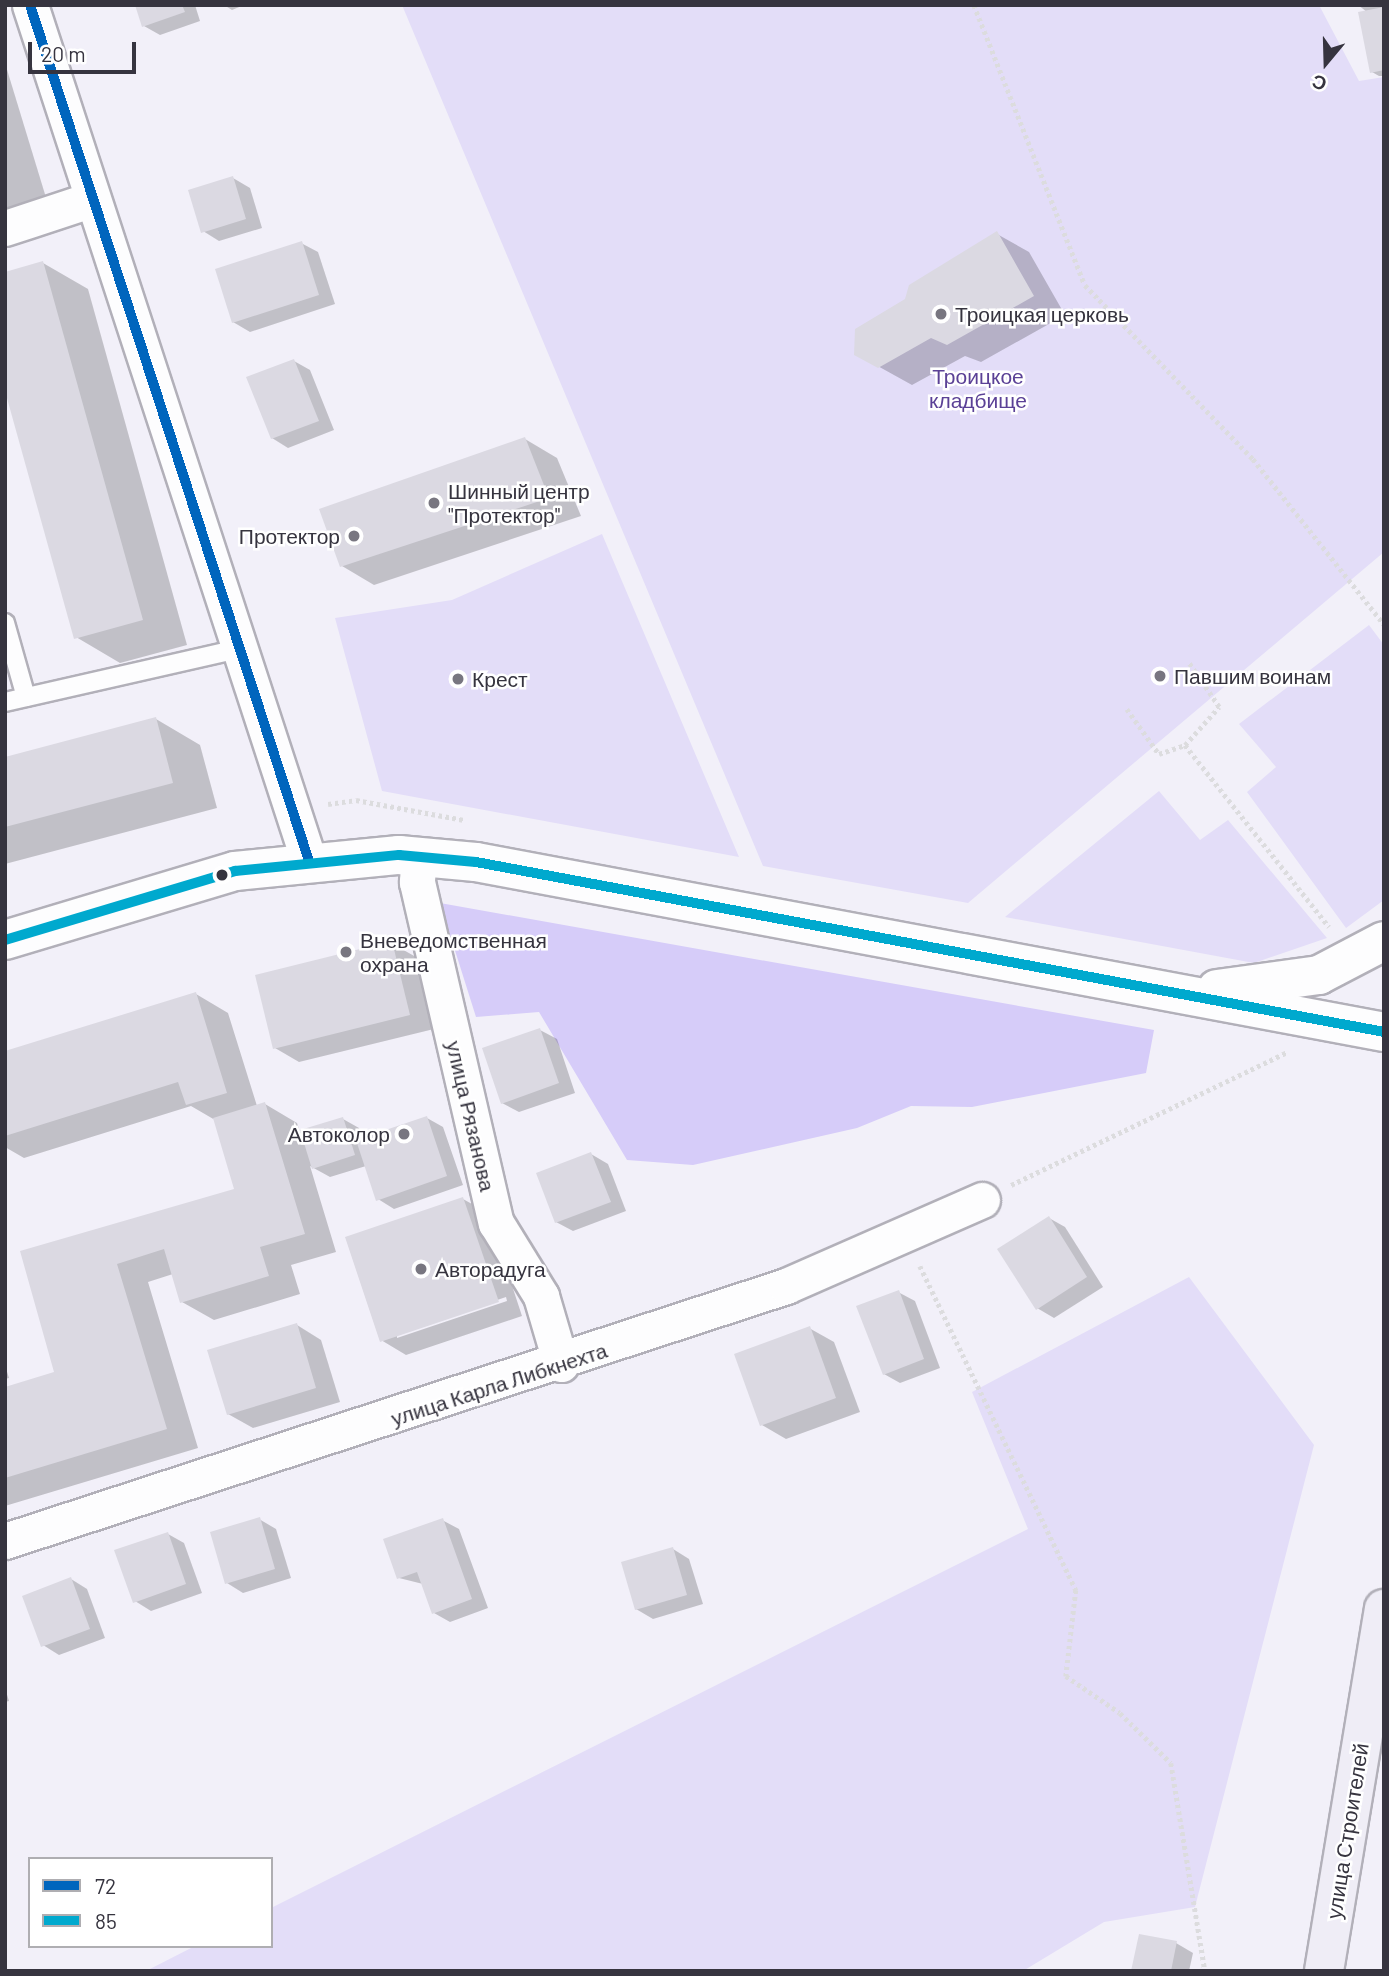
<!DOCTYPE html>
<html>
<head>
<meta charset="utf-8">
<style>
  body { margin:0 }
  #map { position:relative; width:1389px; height:1976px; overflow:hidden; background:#f2f0f9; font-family:Barlow,sans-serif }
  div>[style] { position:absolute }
  .green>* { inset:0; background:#e3ddf8 }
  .forest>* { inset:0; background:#d6ccf9 }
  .shadow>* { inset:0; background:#0003 }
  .building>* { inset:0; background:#dbd9e2 }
  .path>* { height:4.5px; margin-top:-2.25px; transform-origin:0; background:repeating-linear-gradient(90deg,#dcdcde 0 3.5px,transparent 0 7px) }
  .roads { filter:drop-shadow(2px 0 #b2b0b9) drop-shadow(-2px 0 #b2b0b9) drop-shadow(0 2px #b2b0b9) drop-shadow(0 -2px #b2b0b9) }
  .lane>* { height:18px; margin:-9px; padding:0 9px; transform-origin:9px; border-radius:9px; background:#fdfdfe }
  .street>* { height:35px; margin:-17.5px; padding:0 17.5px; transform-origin:17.5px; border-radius:17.5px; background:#fdfdfe }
  .secondary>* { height:38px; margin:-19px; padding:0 19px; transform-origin:19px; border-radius:19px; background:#fdfdfe }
  .primary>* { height:38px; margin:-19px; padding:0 19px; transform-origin:19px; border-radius:19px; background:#efedf6 }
  .bus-1>* { height:10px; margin:-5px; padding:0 5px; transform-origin:5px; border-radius:5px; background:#0065bd }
  .bus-2>* { height:10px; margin:-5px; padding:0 5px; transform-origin:5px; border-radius:5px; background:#00a9ce }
  .dots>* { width:19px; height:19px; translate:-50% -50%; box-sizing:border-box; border:4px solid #fff; border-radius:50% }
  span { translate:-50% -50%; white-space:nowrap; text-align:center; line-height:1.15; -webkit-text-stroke:5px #fff; paint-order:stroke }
  .poi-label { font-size:21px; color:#36343f }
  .left { translate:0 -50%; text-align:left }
  .right { translate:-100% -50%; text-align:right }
  .park-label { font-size:21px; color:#5b4196 }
  .street-label { font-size:21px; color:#36343f }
  .frame { position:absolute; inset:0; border:7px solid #36343f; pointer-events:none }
  .legend { position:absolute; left:28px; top:1857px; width:245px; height:91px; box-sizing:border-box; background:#fff; border:2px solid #afaeb2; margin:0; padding:9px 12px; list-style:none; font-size:21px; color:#36343f }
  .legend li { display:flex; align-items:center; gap:14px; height:35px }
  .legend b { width:35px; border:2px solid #afaeb2 }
  .north { position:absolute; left:1291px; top:28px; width:70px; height:70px; -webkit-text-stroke:5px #fff; paint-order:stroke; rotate:199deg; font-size:19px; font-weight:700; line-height:28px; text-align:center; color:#36343f }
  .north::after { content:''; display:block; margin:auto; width:24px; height:32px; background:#36343f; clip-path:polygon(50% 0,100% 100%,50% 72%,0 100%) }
  .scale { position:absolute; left:28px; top:42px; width:108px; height:32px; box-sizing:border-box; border:4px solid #36343f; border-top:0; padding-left:9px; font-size:21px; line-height:24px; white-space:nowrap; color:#36343f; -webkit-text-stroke:5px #fff; paint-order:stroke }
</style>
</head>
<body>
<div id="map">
  <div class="green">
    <div style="clip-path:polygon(402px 5px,1319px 5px,1359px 81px,1384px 77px,1384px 552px,968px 903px,763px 866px)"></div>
    <div style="clip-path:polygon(602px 534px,739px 857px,382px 791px,335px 618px,452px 600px)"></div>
    <div style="clip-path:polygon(1369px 625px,1384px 645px,1384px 900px,1346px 928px,1247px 792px,1276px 767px,1239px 724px)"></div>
    <div style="clip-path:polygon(1159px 791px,1200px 840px,1228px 820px,1327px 938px,1254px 963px,1005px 917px)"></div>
    <div style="clip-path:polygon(1189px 1277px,1314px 1445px,1195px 1907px,1104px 1922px,1023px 1971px,146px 1971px,195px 1946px,271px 1946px,271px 1908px,1028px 1529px,972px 1392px)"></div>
  </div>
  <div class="forest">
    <div style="clip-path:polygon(440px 903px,1154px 1030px,1146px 1073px,972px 1107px,911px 1106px,857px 1128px,693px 1165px,627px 1160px,539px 1012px,476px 1017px)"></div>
  </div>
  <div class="shadow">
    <div style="clip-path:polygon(137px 5px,195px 5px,200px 21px,160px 35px,144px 26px)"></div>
    <div style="clip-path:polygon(224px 5px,244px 5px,232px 10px)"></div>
    <div style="clip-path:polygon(1384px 5px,1384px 76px,1379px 76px,1372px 72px,1367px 12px,1358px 5px)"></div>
    <div style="clip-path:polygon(5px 63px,51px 214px,5px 228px)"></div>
    <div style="clip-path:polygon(233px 178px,250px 188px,262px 228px,219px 241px,203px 231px)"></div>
    <div style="clip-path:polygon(997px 234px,1029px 252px,1065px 315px,981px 362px,965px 356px,912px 385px,856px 354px,907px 300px)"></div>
    <div style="clip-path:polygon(301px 243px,318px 252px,335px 304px,250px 332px,233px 322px)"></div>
    <div style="clip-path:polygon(43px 263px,88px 289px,187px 645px,120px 663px,76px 637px)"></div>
    <div style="clip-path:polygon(294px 361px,310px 370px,334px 430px,288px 448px,272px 438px)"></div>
    <div style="clip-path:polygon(525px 439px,557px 458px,581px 516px,374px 585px,342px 566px)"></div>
    <div style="clip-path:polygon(156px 719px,200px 745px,217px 808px,5px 864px,5px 759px)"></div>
    <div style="clip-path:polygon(391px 943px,416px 957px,434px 1029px,299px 1062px,275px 1048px)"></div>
    <div style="clip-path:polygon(196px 994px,228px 1013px,257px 1106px,265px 1104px,297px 1123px,300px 1132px,343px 1119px,359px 1128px,363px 1140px,427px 1118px,443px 1127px,463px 1185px,394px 1209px,378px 1199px,366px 1166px,330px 1177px,310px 1166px,336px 1252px,291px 1265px,300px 1294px,214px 1320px,182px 1302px,173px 1274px,148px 1282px,198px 1448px,5px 1506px,5px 1389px,56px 1374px,22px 1252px,236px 1190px,215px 1120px,191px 1106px,24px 1158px,5px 1147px,5px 1052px)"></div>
    <div style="clip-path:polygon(540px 1030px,557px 1039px,575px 1093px,519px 1112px,502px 1103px)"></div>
    <div style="clip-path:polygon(591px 1154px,608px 1164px,626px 1211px,573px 1231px,556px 1222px)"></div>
    <div style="clip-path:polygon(evenodd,463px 1199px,488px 1213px,522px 1316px,406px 1355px,381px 1340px,463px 1199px,506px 1297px,507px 1301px,397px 1338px,397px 1334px,506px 1297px)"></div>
    <div style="clip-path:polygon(1049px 1218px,1065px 1227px,1103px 1287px,1054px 1318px,1037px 1308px)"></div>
    <div style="clip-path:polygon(898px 1292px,915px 1301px,940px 1368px,900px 1383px,884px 1374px)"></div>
    <div style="clip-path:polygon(297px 1325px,321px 1340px,340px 1402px,253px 1428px,228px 1414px)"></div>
    <div style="clip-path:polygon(809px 1328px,834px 1342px,860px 1412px,786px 1439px,762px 1425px)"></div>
    <div style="clip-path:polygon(5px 1365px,9px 1378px,5px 1379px)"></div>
    <div style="clip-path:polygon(259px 1519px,276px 1529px,291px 1578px,243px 1593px,227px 1583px)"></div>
    <div style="clip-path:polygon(442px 1520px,459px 1529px,488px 1608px,450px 1622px,434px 1613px,423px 1584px,399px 1578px)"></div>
    <div style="clip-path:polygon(168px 1534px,184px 1543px,202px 1593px,151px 1611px,135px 1601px)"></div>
    <div style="clip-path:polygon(673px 1549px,689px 1559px,703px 1604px,653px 1619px,636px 1609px)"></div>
    <div style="clip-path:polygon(71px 1579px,87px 1589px,105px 1638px,59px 1655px,43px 1645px)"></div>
    <div style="clip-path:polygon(5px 1688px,9px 1701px,5px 1702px)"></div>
    <div style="clip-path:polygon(1176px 1943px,1193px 1953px,1189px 1971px,1133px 1971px)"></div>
  </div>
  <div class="building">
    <div style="clip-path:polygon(135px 5px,182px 5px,185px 12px,142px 27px)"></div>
    <div style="clip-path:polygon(1384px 7px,1384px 70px,1370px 73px,1358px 12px)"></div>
    <div style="clip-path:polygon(233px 176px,246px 219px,201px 233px,188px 190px)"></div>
    <div style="clip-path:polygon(997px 231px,1034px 296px,947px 345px,931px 338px,878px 368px,854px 355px,855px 329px,905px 299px,909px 285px)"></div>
    <div style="clip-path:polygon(302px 241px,319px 295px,232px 323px,215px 269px)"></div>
    <div style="clip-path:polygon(43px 261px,143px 620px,74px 639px,5px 391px,5px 272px)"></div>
    <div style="clip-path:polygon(294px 359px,319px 421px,271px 439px,246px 377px)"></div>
    <div style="clip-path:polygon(525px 437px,549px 498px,340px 567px,319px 509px)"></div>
    <div style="clip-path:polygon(156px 717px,173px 783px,5px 827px,5px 757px)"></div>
    <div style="clip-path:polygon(392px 941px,410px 1015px,273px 1049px,255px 975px)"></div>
    <div style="clip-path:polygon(196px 992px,227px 1093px,186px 1105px,178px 1082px,5px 1136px,5px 1051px)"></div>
    <div style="clip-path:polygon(540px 1028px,559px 1083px,501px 1104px,482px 1048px)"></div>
    <div style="clip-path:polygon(265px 1102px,305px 1234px,260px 1247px,269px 1276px,180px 1303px,164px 1249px,117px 1264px,167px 1429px,5px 1478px,5px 1387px,54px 1372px,20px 1251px,234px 1189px,213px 1118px)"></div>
    <div style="clip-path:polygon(427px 1116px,447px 1176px,376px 1201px,356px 1140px)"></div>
    <div style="clip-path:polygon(343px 1117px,355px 1155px,312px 1169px,300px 1130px)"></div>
    <div style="clip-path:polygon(591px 1152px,611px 1202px,555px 1223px,536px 1173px)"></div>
    <div style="clip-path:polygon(463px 1197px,499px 1302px,380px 1342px,345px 1237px)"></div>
    <div style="clip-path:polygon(1049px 1216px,1087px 1277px,1036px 1310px,997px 1249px)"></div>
    <div style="clip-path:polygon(899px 1290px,924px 1359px,883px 1375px,856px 1306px)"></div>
    <div style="clip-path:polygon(297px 1323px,316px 1388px,227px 1415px,207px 1350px)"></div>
    <div style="clip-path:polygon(810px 1326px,836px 1398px,760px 1426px,734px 1354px)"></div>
    <div style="clip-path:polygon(260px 1517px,275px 1569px,225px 1584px,210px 1532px)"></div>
    <div style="clip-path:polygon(443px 1518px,472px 1599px,432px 1614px,417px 1572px,397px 1579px,383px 1539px)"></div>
    <div style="clip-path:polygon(168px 1532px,186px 1584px,133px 1603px,114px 1550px)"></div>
    <div style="clip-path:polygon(673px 1547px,687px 1595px,635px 1610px,621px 1562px)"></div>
    <div style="clip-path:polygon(71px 1577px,90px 1629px,41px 1647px,22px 1596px)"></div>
    <div style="clip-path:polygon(1139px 1934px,1177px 1941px,1171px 1971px,1131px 1971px)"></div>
  </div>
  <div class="path">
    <div style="left:974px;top:5px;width:301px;rotate:68.4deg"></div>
    <div style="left:1085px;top:285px;width:242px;rotate:46deg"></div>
    <div style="left:1253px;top:459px;width:211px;rotate:51.6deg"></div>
    <div style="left:1127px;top:709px;width:55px;rotate:54.6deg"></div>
    <div style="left:1159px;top:754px;width:28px;rotate:-19deg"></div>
    <div style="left:1185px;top:745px;width:232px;rotate:51.6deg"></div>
    <div style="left:1185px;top:745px;width:51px;rotate:-48.2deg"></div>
    <div style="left:1219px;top:707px;width:53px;rotate:-124.3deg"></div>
    <div style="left:328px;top:804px;width:28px;rotate:-8deg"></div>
    <div style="left:356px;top:800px;width:110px;rotate:10.5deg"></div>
    <div style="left:1011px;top:1185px;width:306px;rotate:-25.7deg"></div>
    <div style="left:920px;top:1266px;width:360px;rotate:64.3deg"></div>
    <div style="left:1076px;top:1590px;width:87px;rotate:96.6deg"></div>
    <div style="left:1066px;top:1676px;width:65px;rotate:34.4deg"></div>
    <div style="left:1120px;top:1713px;width:71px;rotate:44.4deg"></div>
    <div style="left:1171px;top:1763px;width:211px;rotate:80.7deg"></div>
  </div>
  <div class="roads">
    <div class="lane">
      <div style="left:5px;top:623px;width:77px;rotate:74.2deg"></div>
      <div style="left:5px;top:702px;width:240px;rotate:-12.8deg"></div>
    </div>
    <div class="street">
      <div style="left:30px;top:5px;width:900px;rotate:71.95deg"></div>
      <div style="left:5px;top:228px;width:89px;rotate:-18.2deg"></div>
      <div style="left:419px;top:857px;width:25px;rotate:95deg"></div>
      <div style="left:417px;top:882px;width:350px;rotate:77deg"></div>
      <div style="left:496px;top:1223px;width:86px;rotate:58.3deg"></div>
      <div style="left:541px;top:1296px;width:71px;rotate:73.6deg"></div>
      <div style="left:5px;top:1541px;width:822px;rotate:-18.08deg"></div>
      <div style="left:786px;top:1286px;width:214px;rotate:-23.7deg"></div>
    </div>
    <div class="secondary">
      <div style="left:5px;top:940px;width:240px;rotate:-16.7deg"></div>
      <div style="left:235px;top:871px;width:165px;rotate:-5.6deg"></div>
      <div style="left:399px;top:855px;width:77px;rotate:5.2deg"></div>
      <div style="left:476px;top:862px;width:924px;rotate:10.6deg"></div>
      <div style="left:1217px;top:989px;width:103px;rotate:-7.8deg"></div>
      <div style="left:1319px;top:975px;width:73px;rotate:-27.6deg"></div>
    </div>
    <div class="primary">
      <div style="left:1324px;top:1971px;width:367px;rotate:-80.6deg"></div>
    </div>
  </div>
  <div class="bus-1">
    <div style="left:30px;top:5px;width:900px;rotate:71.95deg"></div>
  </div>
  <div class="bus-2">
    <div style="left:5px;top:940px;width:240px;rotate:-16.7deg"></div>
    <div style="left:235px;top:871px;width:165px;rotate:-5.6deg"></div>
    <div style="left:399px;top:855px;width:77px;rotate:5.2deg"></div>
    <div style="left:476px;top:862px;width:924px;rotate:10.6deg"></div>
  </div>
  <div class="dots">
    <div style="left:941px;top:314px;background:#787680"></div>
    <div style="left:434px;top:503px;background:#787680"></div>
    <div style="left:354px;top:536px;background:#787680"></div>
    <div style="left:1160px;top:676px;background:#787680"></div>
    <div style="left:458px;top:679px;background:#787680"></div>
    <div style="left:222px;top:875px;background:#36343f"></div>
    <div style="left:346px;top:952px;background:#787680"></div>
    <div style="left:404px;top:1134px;background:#787680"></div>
    <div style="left:421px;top:1269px;background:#787680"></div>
  </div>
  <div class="poi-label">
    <span class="left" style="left:955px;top:314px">Троицкая церковь</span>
    <span class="left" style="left:448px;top:503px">Шинный центр<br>"Протектор"</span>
    <span class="right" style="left:340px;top:536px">Протектор</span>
    <span class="left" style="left:1174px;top:676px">Павшим воинам</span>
    <span class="left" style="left:472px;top:679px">Крест</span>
    <span class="left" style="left:360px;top:952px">Вневедомственная<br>охрана</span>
    <span class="right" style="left:390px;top:1134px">Автоколор</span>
    <span class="left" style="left:435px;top:1269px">Авторадуга</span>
  </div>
  <div class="park-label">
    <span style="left:978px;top:388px">Троицкое<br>кладбище</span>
  </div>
  <div class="street-label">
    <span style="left:471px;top:1116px;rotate:77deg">улица Рязанова</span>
    <span style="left:499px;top:1384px;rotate:-18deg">улица Карла Либкнехта</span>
    <span style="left:1347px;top:1831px;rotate:-81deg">улица Строителей</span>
  </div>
  <div class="frame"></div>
  <ul class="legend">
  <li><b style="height:9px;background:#0065bd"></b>72</li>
  <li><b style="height:9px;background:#00a9ce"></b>85</li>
  </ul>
  <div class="north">С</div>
  <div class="scale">20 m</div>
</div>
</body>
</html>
